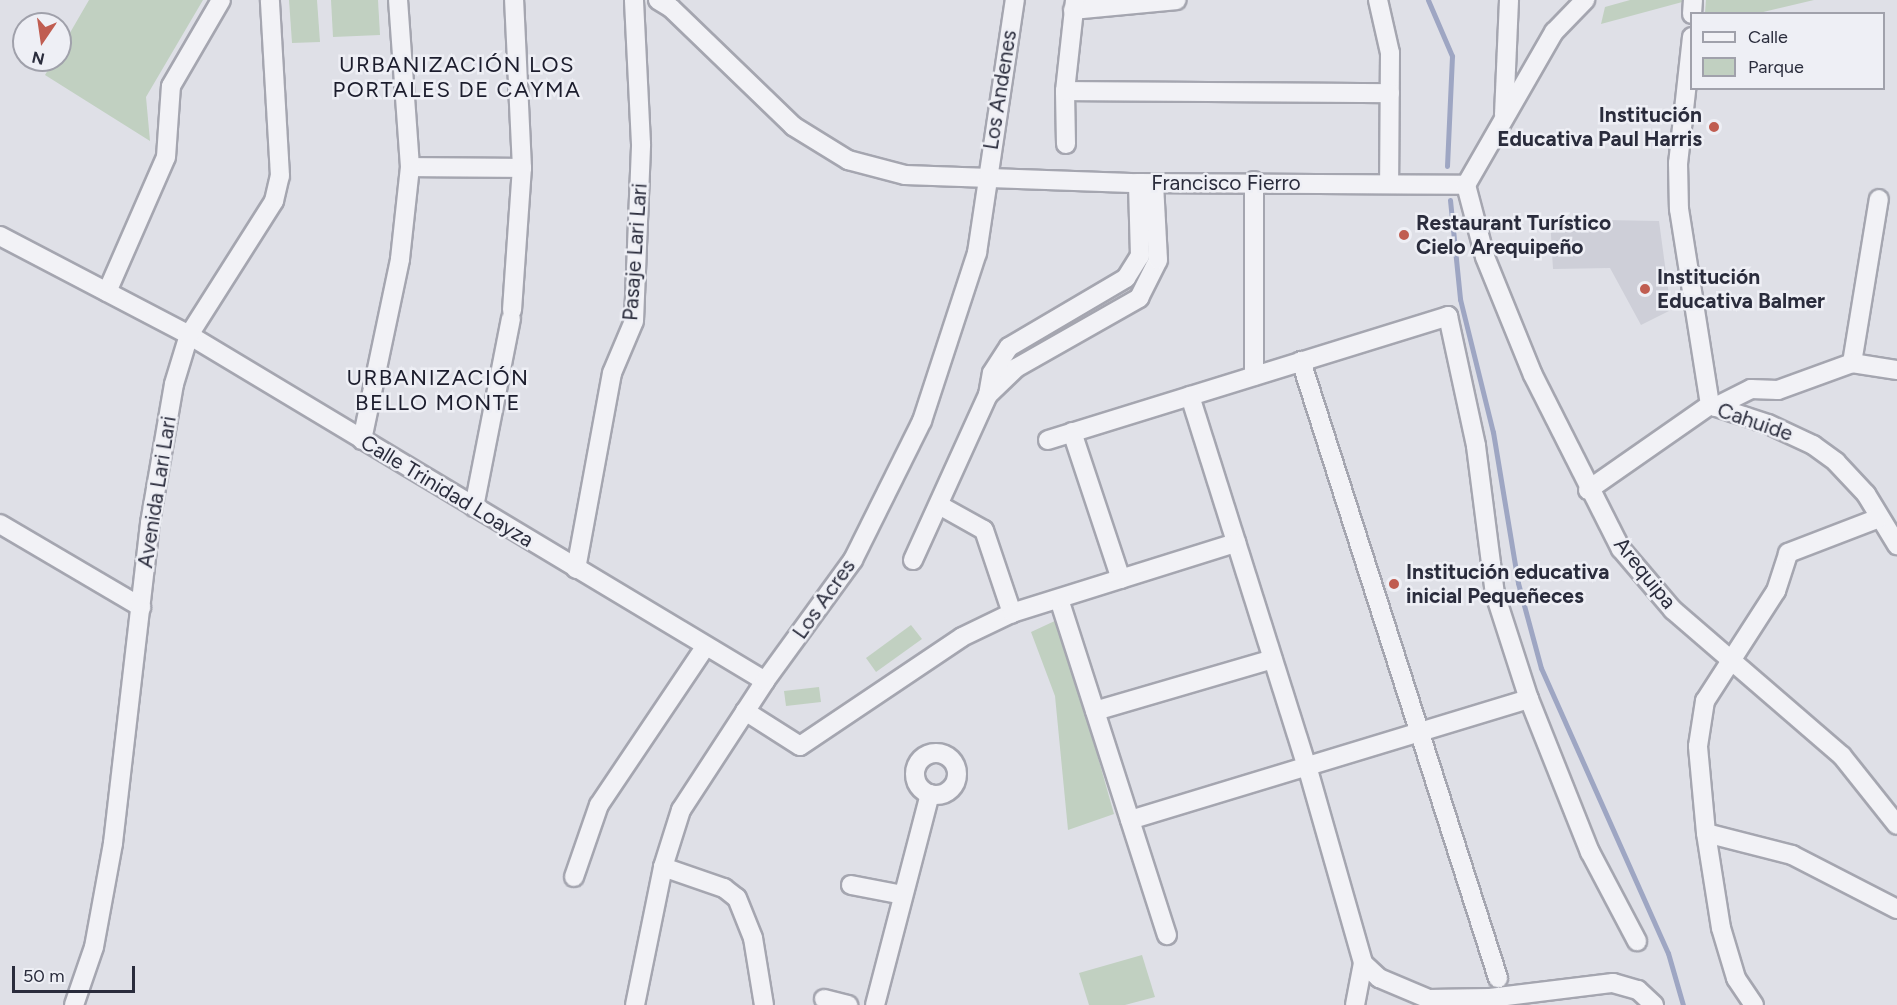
<!DOCTYPE html>
<html>
<head>
<meta charset="utf-8">
<style>
  body { margin:0 }
  #map { position:relative; width:1897px; height:1005px; overflow:hidden; background:#dfe0e7; font-family:Figtree,sans-serif }
  div>[style] { position:absolute }
  .built>* { inset:0; background:#cecfd8 }
  .green>* { inset:0; background:#c1d0c1 }
  .stream>* { height:5px; margin:-2.5px; padding:0 2.5px; transform-origin:2.5px; border-radius:2.5px; background:#9ea6c3 }
  .roads { filter:drop-shadow(2px 0 #a5a6b0) drop-shadow(-2px 0 #a5a6b0) drop-shadow(0 2px #a5a6b0) drop-shadow(0 -2px #a5a6b0) }
  .minor>* { height:18px; margin:-9px; padding:0 9px; transform-origin:9px; border-radius:9px; background:#f2f2f6 }
  .minor>.ring { margin:-9px; padding:0; box-sizing:content-box; background:none; border:18px solid #f2f2f6; border-radius:50% }
  .dots>* { width:16px; height:16px; translate:-50% -50%; box-sizing:border-box; border:3px solid #eeeff5; border-radius:50% }
  span { translate:-50% -50%; white-space:nowrap; text-align:center; line-height:1.15; -webkit-text-stroke:5px #eeeff5; paint-order:stroke }
  .street-label { font-size:21px; color:#2a2c3c }
  .poi-label { font-size:21px; color:#2a2c3c; font-weight:700 }
  .right { translate:-100% -50%; text-align:right }
  .left { translate:0 -50%; text-align:left }
  .neighbourhood-label { font-size:22px; color:#1c1d2d; letter-spacing:1.5px }
  .legend { position:absolute; left:1690px; top:12px; width:195px; height:78px; box-sizing:border-box; background:#eeeff5; border:2px solid #a0a1ab; margin:0; padding:8px 10px; list-style:none; font-size:18px; color:#2a2c3c }
  .legend li { display:flex; align-items:center; gap:12px; height:30px }
  .legend b { width:30px; border:2px solid #a0a1ab }
  .north { position:absolute; left:12px; top:12px; width:60px; height:60px; box-sizing:border-box; background:#eeeff5; border:2px solid #a0a1ab; border-radius:50%; rotate:193deg; font-size:16px; font-weight:700; line-height:24px; text-align:center; color:#2a2c3c }
  .north::after { content:''; display:block; margin:auto; width:21px; height:27px; background:#c05d51; clip-path:polygon(50% 0,100% 100%,50% 72%,0 100%) }
  .scale { position:absolute; left:12px; top:966px; width:123px; height:27px; box-sizing:border-box; border:3px solid #2a2c3c; border-top:0; padding-left:8px; font-size:18px; line-height:21px; white-space:nowrap; color:#2a2c3c; -webkit-text-stroke:4px #eeeff5; paint-order:stroke }
</style>
</head>
<body>
<div id="map">
  <div class="built">
    <div style="clip-path:polygon(1550px 219px,1659px 221px,1671px 310px,1641px 325px,1610px 268px,1553px 269px)"></div>
  </div>
  <div class="green">
    <div style="clip-path:polygon(89px 0,203px 0,146px 97px,150px 141px,45px 75px,54px 60px,60px 60px,60px 50px)"></div>
    <div style="clip-path:polygon(289px 0,317px 0,320px 42px,292px 43px)"></div>
    <div style="clip-path:polygon(331px 0,378px 0,380px 35px,333px 37px)"></div>
    <div style="clip-path:polygon(1630px 0,1686px 0,1686px 1px,1601px 24px,1605px 7px)"></div>
    <div style="clip-path:polygon(1706px 0,1814px 0,1759px 13px,1705px 13px)"></div>
    <div style="clip-path:polygon(1059px 619px,1114px 814px,1068px 830px,1055px 696px,1031px 632px)"></div>
    <div style="clip-path:polygon(911px 625px,922px 639px,876px 672px,866px 658px)"></div>
    <div style="clip-path:polygon(819px 687px,821px 702px,786px 706px,784px 691px)"></div>
    <div style="clip-path:polygon(1142px 955px,1155px 997px,1125px 1005px,1089px 1005px,1079px 973px)"></div>
  </div>
  <div class="stream">
    <div style="left:1428px;top:0;width:61px;rotate:66.8deg"></div>
    <div style="left:1452px;top:56px;width:110px;rotate:92.6deg"></div>
    <div style="left:1450px;top:200px;width:100px;rotate:84.2deg"></div>
    <div style="left:1460px;top:299px;width:137px;rotate:76.1deg"></div>
    <div style="left:1493px;top:432px;width:153px;rotate:80.6deg"></div>
    <div style="left:1518px;top:583px;width:88px;rotate:74.9deg"></div>
    <div style="left:1541px;top:668px;width:312px;rotate:66deg"></div>
    <div style="left:1668px;top:953px;width:54px;rotate:73.9deg"></div>
  </div>
  <div class="roads">
    <div class="minor">
      <div style="left:658px;top:0;width:15px;rotate:32deg"></div>
      <div style="left:671px;top:8px;width:170px;rotate:44deg"></div>
      <div style="left:793px;top:126px;width:65px;rotate:31.7deg"></div>
      <div style="left:848px;top:160px;width:59px;rotate:14.7deg"></div>
      <div style="left:905px;top:175px;width:233px;rotate:2deg"></div>
      <div style="left:1138px;top:183px;width:328px;rotate:0.3deg"></div>
      <div style="left:1378px;top:0;width:54px;rotate:77.2deg"></div>
      <div style="left:1390px;top:53px;width:131px;rotate:90.4deg"></div>
      <div style="left:1073px;top:10px;width:104px;rotate:-5.5deg"></div>
      <div style="left:1692px;top:14px;width:14px;rotate:-86deg"></div>
      <div style="left:1692px;top:37px;width:127px;rotate:96.3deg"></div>
      <div style="left:1678px;top:163px;width:46px;rotate:88.8deg"></div>
      <div style="left:1679px;top:209px;width:198px;rotate:81deg"></div>
      <div style="left:1065px;top:91px;width:325px;rotate:0.4deg"></div>
      <div style="left:1504px;top:115px;width:115px;rotate:-87.5deg"></div>
      <div style="left:1066px;top:144px;width:53px;rotate:-91.1deg"></div>
      <div style="left:1065px;top:91px;width:92px;rotate:-83.7deg"></div>
      <div style="left:410px;top:167px;width:112px;rotate:0.5deg"></div>
      <div style="left:1466px;top:185px;width:74px;rotate:75.2deg"></div>
      <div style="left:1485px;top:257px;width:127px;rotate:67.9deg"></div>
      <div style="left:1533px;top:375px;width:195px;rotate:63.2deg"></div>
      <div style="left:1621px;top:549px;width:80px;rotate:49.6deg"></div>
      <div style="left:1673px;top:610px;width:223px;rotate:40.8deg"></div>
      <div style="left:1842px;top:756px;width:88px;rotate:51.4deg"></div>
      <div style="left:1466px;top:185px;width:177px;rotate:-60.1deg"></div>
      <div style="left:1554px;top:32px;width:45px;rotate:-45.9deg"></div>
      <div style="left:0;top:236px;width:213px;rotate:27.6deg"></div>
      <div style="left:189px;top:335px;width:672px;rotate:30.99deg"></div>
      <div style="left:107px;top:292px;width:147px;rotate:-66.4deg"></div>
      <div style="left:166px;top:157px;width:71px;rotate:-86deg"></div>
      <div style="left:171px;top:86px;width:99px;rotate:-59.8deg"></div>
      <div style="left:512px;top:310px;width:142px;rotate:-86deg"></div>
      <div style="left:522px;top:168px;width:168px;rotate:-92.7deg"></div>
      <div style="left:1301px;top:361px;width:648px;rotate:72.29deg"></div>
      <div style="left:1852px;top:363px;width:166px;rotate:-80.7deg"></div>
      <div style="left:1254px;top:376px;width:195px;rotate:-90deg"></div>
      <div style="left:988px;top:395px;width:39px;rotate:-44deg"></div>
      <div style="left:1016px;top:368px;width:142px;rotate:-29.6deg"></div>
      <div style="left:1139px;top:298px;width:42px;rotate:-63.4deg"></div>
      <div style="left:1158px;top:260px;width:77px;rotate:-93deg"></div>
      <div style="left:1190px;top:396px;width:388px;rotate:72.5deg"></div>
      <div style="left:1307px;top:766px;width:205px;rotate:74.1deg"></div>
      <div style="left:1363px;top:963px;width:22px;rotate:43deg"></div>
      <div style="left:1379px;top:978px;width:54px;rotate:22.8deg"></div>
      <div style="left:1429px;top:999px;width:61px;rotate:-0.9deg"></div>
      <div style="left:1490px;top:998px;width:124px;rotate:-7deg"></div>
      <div style="left:1613px;top:983px;width:26px;rotate:16deg"></div>
      <div style="left:1638px;top:990px;width:22px;rotate:43deg"></div>
      <div style="left:1710px;top:405px;width:61px;rotate:18.1deg"></div>
      <div style="left:1768px;top:424px;width:50px;rotate:25deg"></div>
      <div style="left:1813px;top:445px;width:29px;rotate:36deg"></div>
      <div style="left:1836px;top:462px;width:44px;rotate:46.8deg"></div>
      <div style="left:1866px;top:494px;width:60px;rotate:58.7deg"></div>
      <div style="left:1715px;top:407px;width:40px;rotate:-26.6deg"></div>
      <div style="left:1751px;top:389px;width:27px;rotate:2deg"></div>
      <div style="left:1778px;top:390px;width:79px;rotate:-20deg"></div>
      <div style="left:1852px;top:363px;width:46px;rotate:8.8deg"></div>
      <div style="left:1072px;top:432px;width:155px;rotate:71.6deg"></div>
      <div style="left:362px;top:440px;width:185px;rotate:-78.1deg"></div>
      <div style="left:400px;top:259px;width:93px;rotate:-83.8deg"></div>
      <div style="left:410px;top:167px;width:167px;rotate:-94.1deg"></div>
      <div style="left:1048px;top:440px;width:419px;rotate:-17.2deg"></div>
      <div style="left:1448px;top:316px;width:133px;rotate:77.8deg"></div>
      <div style="left:1476px;top:446px;width:149px;rotate:82.7deg"></div>
      <div style="left:1495px;top:594px;width:110px;rotate:72.1deg"></div>
      <div style="left:1529px;top:699px;width:165px;rotate:68.3deg"></div>
      <div style="left:1590px;top:852px;width:101px;rotate:62.2deg"></div>
      <div style="left:1588px;top:490px;width:149px;rotate:-34.9deg"></div>
      <div style="left:939px;top:505px;width:51px;rotate:29.1deg"></div>
      <div style="left:984px;top:530px;width:88px;rotate:71.4deg"></div>
      <div style="left:474px;top:507px;width:192px;rotate:-78.9deg"></div>
      <div style="left:0;top:524px;width:164px;rotate:30.5deg"></div>
      <div style="left:913px;top:560px;width:181px;rotate:-65.6deg"></div>
      <div style="left:988px;top:395px;width:22px;rotate:-80deg"></div>
      <div style="left:992px;top:373px;width:31px;rotate:-57deg"></div>
      <div style="left:1009px;top:347px;width:136px;rotate:-30.5deg"></div>
      <div style="left:1126px;top:278px;width:26px;rotate:-58deg"></div>
      <div style="left:1140px;top:256px;width:73px;rotate:-91.6deg"></div>
      <div style="left:576px;top:569px;width:199px;rotate:-79.6deg"></div>
      <div style="left:612px;top:373px;width:56px;rotate:-67.1deg"></div>
      <div style="left:634px;top:321px;width:177px;rotate:-87.7deg"></div>
      <div style="left:641px;top:144px;width:144px;rotate:-92.8deg"></div>
      <div style="left:1059px;top:599px;width:353px;rotate:72.2deg"></div>
      <div style="left:745px;top:711px;width:65px;rotate:32.5deg"></div>
      <div style="left:800px;top:746px;width:195px;rotate:-33.9deg"></div>
      <div style="left:962px;top:637px;width:55px;rotate:-25.6deg"></div>
      <div style="left:1012px;top:613px;width:235px;rotate:-17.4deg"></div>
      <div style="left:1095px;top:711px;width:185px;rotate:-16.3deg"></div>
      <div class="ring" style="left:915px;top:753px;width:24px;height:24px"></div>
      <div style="left:1130px;top:820px;width:417px;rotate:-16.9deg"></div>
      <div style="left:1706px;top:833px;width:89px;rotate:14.3deg"></div>
      <div style="left:1792px;top:855px;width:118px;rotate:27.2deg"></div>
      <div style="left:663px;top:867px;width:65px;rotate:19deg"></div>
      <div style="left:724px;top:888px;width:16px;rotate:38deg"></div>
      <div style="left:737px;top:898px;width:43px;rotate:68.2deg"></div>
      <div style="left:753px;top:938px;width:68px;rotate:80.7deg"></div>
      <div style="left:574px;top:877px;width:76px;rotate:-70.9deg"></div>
      <div style="left:599px;top:805px;width:190px;rotate:-56.1deg"></div>
      <div style="left:851px;top:885px;width:53px;rotate:10.9deg"></div>
      <div style="left:824px;top:999px;width:25px;rotate:14deg"></div>
      <div style="left:74px;top:1005px;width:61px;rotate:-71deg"></div>
      <div style="left:94px;top:947px;width:106px;rotate:-79.6deg"></div>
      <div style="left:113px;top:843px;width:322px;rotate:-83.4deg"></div>
      <div style="left:150px;top:523px;width:141px;rotate:-80.2deg"></div>
      <div style="left:174px;top:384px;width:51px;rotate:-73deg"></div>
      <div style="left:189px;top:335px;width:159px;rotate:-57.6deg"></div>
      <div style="left:274px;top:201px;width:26px;rotate:-77deg"></div>
      <div style="left:280px;top:176px;width:176px;rotate:-93.3deg"></div>
      <div style="left:635px;top:1005px;width:141px;rotate:-78.5deg"></div>
      <div style="left:663px;top:867px;width:60px;rotate:-72.5deg"></div>
      <div style="left:681px;top:810px;width:154px;rotate:-56.9deg"></div>
      <div style="left:765px;top:681px;width:150px;rotate:-54deg"></div>
      <div style="left:853px;top:560px;width:155px;rotate:-63.6deg"></div>
      <div style="left:922px;top:421px;width:177px;rotate:-71.9deg"></div>
      <div style="left:977px;top:253px;width:256px;rotate:-81.5deg"></div>
      <div style="left:875px;top:1005px;width:218px;rotate:-75.4deg"></div>
      <div style="left:1355px;top:1005px;width:43px;rotate:-79.2deg"></div>
      <div style="left:1754px;top:1005px;width:32px;rotate:-124deg"></div>
      <div style="left:1736px;top:978px;width:52px;rotate:-106.7deg"></div>
      <div style="left:1721px;top:928px;width:96px;rotate:-99deg"></div>
      <div style="left:1706px;top:833px;width:87px;rotate:-95.3deg"></div>
      <div style="left:1698px;top:746px;width:46px;rotate:-81.2deg"></div>
      <div style="left:1705px;top:701px;width:131px;rotate:-57.2deg"></div>
      <div style="left:1776px;top:591px;width:40px;rotate:-72deg"></div>
      <div style="left:1788px;top:553px;width:97px;rotate:-21deg"></div>
    </div>
  </div>
  <div class="dots">
    <div style="left:1714px;top:127px;background:#c05d51"></div>
    <div style="left:1404px;top:235px;background:#c05d51"></div>
    <div style="left:1645px;top:289px;background:#c05d51"></div>
    <div style="left:1394px;top:584px;background:#c05d51"></div>
  </div>
  <div class="street-label">
    <span style="left:1000px;top:90px;rotate:-81deg">Los Andenes</span>
    <span style="left:1226px;top:183px">Francisco Fierro</span>
    <span style="left:635px;top:252px;rotate:-86deg">Pasaje Lari Lari</span>
    <span style="left:1755px;top:422px;rotate:19deg">Cahuide</span>
    <span style="left:447px;top:491px;rotate:31deg">Calle Trinidad Loayza</span>
    <span style="left:157px;top:492px;rotate:-81deg">Avenida Lari Lari</span>
    <span style="left:1645px;top:573px;rotate:51deg">Arequipa</span>
    <span style="left:824px;top:599px;rotate:-55deg">Los Acres</span>
  </div>
  <div class="poi-label">
    <span class="right" style="left:1702px;top:127px">Institución<br>Educativa Paul Harris</span>
    <span class="left" style="left:1416px;top:235px">Restaurant Turístico<br>Cielo Arequipeño</span>
    <span class="left" style="left:1657px;top:289px">Institución<br>Educativa Balmer</span>
    <span class="left" style="left:1406px;top:584px">Institución educativa<br>inicial Pequeñeces</span>
  </div>
  <div class="neighbourhood-label">
    <span style="left:457px;top:77px">URBANIZACIÓN LOS<br>PORTALES DE CAYMA</span>
    <span style="left:438px;top:390px">URBANIZACIÓN<br>BELLO MONTE</span>
  </div>
  <ul class="legend">
  <li><b style="height:8px;background:#f2f2f6"></b>Calle</li>
  <li><b style="height:16px;background:#c1d0c1"></b>Parque</li>
  </ul>
  <div class="north">N</div>
  <div class="scale">50 m</div>
</div>
</body>
</html>
